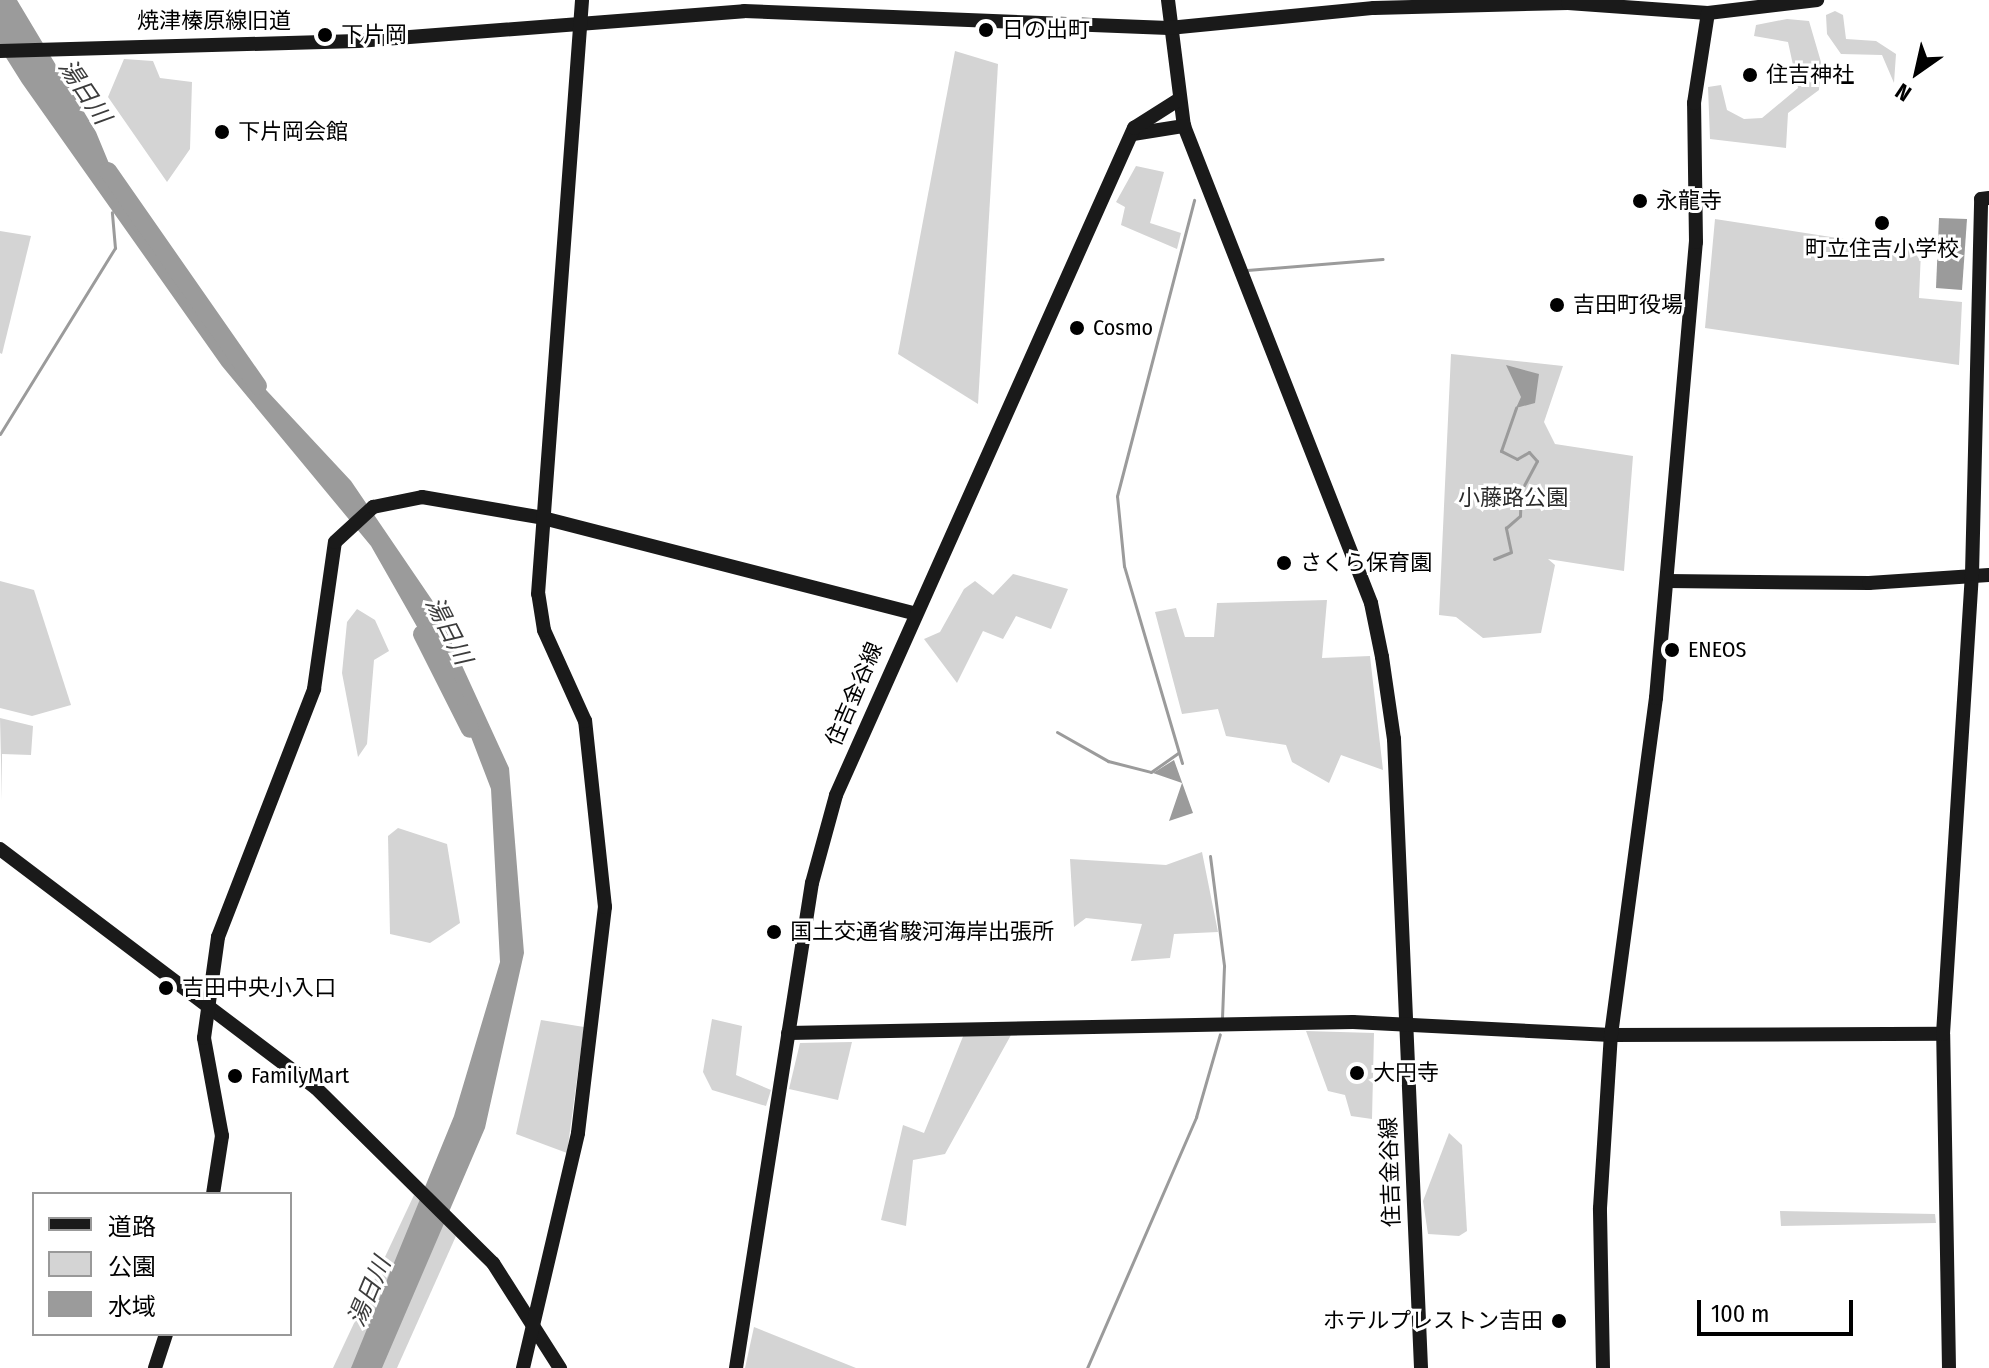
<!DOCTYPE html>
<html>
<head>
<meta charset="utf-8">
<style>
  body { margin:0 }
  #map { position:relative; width:1989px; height:1368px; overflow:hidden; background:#fff; font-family:"Fira Sans Condensed","Noto Sans JP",sans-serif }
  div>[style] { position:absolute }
  .green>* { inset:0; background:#d4d4d4 }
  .water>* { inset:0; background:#9b9b9b }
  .stream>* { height:3px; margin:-1.5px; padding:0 1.5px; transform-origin:1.5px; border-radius:1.5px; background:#9b9b9b }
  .river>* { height:18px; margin:-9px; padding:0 9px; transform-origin:9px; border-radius:9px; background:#9b9b9b }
  .secondary>* { height:14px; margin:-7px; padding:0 7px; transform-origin:7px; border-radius:7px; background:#1a1a1a }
  .dots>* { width:22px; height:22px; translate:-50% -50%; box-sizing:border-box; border:4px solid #fff; border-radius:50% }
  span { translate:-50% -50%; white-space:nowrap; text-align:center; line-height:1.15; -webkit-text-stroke:6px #fff; paint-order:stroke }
  .street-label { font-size:22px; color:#000 }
  .poi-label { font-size:22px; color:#000 }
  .left { translate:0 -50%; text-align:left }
  .right { translate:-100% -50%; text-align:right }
  .park-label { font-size:22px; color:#2b2b2b }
  .water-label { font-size:24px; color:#3c3c3c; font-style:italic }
  .legend { position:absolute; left:32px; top:1192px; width:260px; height:144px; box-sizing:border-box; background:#fff; border:2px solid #999; margin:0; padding:10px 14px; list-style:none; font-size:24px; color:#000 }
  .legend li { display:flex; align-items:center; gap:16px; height:40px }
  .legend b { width:40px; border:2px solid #999 }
  .north { position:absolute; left:1877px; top:32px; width:80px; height:80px; -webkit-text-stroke:6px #fff; paint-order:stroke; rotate:214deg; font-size:22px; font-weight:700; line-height:32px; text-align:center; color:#000 }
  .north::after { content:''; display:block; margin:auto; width:28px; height:36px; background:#000; clip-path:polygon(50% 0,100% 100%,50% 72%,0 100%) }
  .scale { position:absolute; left:1697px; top:1300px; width:156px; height:36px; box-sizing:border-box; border:4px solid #000; border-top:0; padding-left:10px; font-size:24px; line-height:28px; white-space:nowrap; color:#000; -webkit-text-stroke:6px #fff; paint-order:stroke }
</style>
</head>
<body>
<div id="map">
  <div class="green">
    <div style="clip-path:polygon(1835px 11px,1843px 15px,1846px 39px,1876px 41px,1896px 54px,1894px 83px,1882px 55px,1841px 54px,1827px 34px,1826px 15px)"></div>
    <div style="clip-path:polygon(1787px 19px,1809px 21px,1821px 62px,1819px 90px,1788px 113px,1786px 148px,1710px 139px,1708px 87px,1721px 85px,1727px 110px,1744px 119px,1762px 118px,1798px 88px,1788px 42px,1754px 36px,1756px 25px)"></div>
    <div style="clip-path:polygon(955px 51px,998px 64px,978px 404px,898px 354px)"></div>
    <div style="clip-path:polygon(124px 59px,153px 61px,160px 78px,192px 82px,190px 149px,167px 182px,108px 97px)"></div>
    <div style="clip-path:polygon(1136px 166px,1164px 172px,1150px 223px,1181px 233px,1177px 249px,1121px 225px,1125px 207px,1116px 202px)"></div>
    <div style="clip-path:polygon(1715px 219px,1921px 251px,1919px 298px,1962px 302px,1959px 365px,1705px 328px)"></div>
    <div style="clip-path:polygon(0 231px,31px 236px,2px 354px,0 353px)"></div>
    <div style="clip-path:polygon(1451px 354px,1563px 366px,1544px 422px,1555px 444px,1633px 456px,1624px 571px,1548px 559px,1555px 565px,1541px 633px,1483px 638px,1456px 617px,1439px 615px)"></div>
    <div style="clip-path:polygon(1013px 574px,1068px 589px,1051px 629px,1016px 616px,1003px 639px,983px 631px,957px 683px,924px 639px,940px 632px,964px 589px,975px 581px,993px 595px)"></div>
    <div style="clip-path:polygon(0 581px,34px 590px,71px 705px,32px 716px,0 708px)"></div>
    <div style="clip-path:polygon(1327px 600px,1322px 658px,1370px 656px,1383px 770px,1341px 755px,1329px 783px,1292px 762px,1286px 745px,1226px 736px,1218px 709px,1182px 714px,1155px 612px,1176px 608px,1185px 637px,1214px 637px,1217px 603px)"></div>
    <div style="clip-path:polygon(357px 609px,375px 620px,389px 651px,374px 660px,367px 744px,358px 757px,342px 673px,347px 622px)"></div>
    <div style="clip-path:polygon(0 718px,33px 726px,31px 755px,2px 754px,2px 801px)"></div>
    <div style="clip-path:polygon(398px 828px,447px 844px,460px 923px,430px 943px,390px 934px,388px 836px)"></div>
    <div style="clip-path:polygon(1202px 852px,1218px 932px,1174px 934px,1170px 958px,1131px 961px,1142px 924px,1086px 918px,1074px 927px,1070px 859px,1166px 865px)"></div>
    <div style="clip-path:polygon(712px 1019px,742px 1026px,736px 1075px,771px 1090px,766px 1106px,712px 1090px,703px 1072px)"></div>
    <div style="clip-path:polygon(541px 1020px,584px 1027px,567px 1153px,516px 1134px)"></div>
    <div style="clip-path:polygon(1306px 1031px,1374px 1033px,1372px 1119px,1351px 1116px,1345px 1095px,1328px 1091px)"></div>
    <div style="clip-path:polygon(964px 1034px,1011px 1035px,945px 1154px,913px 1160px,906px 1226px,881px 1220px,903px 1125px,924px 1133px)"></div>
    <div style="clip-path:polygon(852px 1042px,838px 1100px,789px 1089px,800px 1043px)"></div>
    <div style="clip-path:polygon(1449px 1133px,1462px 1145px,1467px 1231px,1459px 1236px,1428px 1234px,1423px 1201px)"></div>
    <div style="clip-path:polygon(414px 1195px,456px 1236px,397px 1368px,333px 1368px)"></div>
    <div style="clip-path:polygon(1780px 1211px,1935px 1214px,1936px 1223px,1781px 1226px)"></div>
    <div style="clip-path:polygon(754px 1327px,856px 1368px,745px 1368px)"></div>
  </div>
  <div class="water">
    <div style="clip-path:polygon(0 0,17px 0,96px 132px,120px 190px,212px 332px,351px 481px,432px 600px,509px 768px,524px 953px,485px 1128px,382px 1368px,351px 1368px,454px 1116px,500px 962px,491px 789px,453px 690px,371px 546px,222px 366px,22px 83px,0 48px)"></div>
    <div style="clip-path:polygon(1939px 218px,1967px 219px,1962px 290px,1936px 288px)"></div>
    <div style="clip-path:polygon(1506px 365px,1539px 374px,1535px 403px,1516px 408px,1521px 397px)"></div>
    <div style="clip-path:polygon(1174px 760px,1193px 813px,1169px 821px,1182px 783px,1153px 773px)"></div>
  </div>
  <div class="stream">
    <div style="left:1247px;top:270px;width:136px;rotate:-4.6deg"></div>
    <div style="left:0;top:434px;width:219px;rotate:-58.3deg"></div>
    <div style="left:115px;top:248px;width:36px;rotate:-95deg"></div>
    <div style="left:1494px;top:559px;width:18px;rotate:-22deg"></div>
    <div style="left:1511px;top:552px;width:25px;rotate:-102deg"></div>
    <div style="left:1506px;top:528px;width:18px;rotate:-41deg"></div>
    <div style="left:1520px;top:516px;width:25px;rotate:-88deg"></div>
    <div style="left:1521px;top:491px;width:34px;rotate:-62deg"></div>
    <div style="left:1537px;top:461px;width:12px;rotate:-132deg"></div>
    <div style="left:1529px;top:452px;width:14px;rotate:150deg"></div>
    <div style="left:1517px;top:459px;width:18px;rotate:-153deg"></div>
    <div style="left:1501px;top:451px;width:46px;rotate:-70.8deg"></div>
    <div style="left:1057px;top:732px;width:59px;rotate:29.6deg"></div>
    <div style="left:1108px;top:761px;width:44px;rotate:14.3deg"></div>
    <div style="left:1151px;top:772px;width:33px;rotate:-35deg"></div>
    <div style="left:1182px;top:763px;width:205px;rotate:-106.4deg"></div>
    <div style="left:1124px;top:566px;width:70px;rotate:-95.7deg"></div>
    <div style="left:1117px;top:496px;width:306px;rotate:-75.4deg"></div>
    <div style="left:1210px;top:856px;width:111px;rotate:82.7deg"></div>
    <div style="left:1224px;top:966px;width:52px;rotate:92.2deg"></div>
    <div style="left:1087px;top:1368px;width:274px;rotate:-66.5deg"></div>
    <div style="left:1196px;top:1117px;width:86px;rotate:-73.9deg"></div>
  </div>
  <div class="river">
    <div style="left:108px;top:171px;width:262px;rotate:55.1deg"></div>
    <div style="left:422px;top:634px;width:106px;rotate:63.2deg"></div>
  </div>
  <div class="secondary">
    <div style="left:1168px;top:0;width:127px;rotate:82.8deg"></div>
    <div style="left:1184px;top:126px;width:512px;rotate:68.59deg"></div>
    <div style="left:1371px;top:603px;width:55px;rotate:78.5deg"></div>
    <div style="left:1382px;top:657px;width:83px;rotate:81.7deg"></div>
    <div style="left:1394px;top:739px;width:630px;rotate:87.54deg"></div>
    <div style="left:0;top:51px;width:358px;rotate:-1.6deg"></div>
    <div style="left:358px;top:41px;width:387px;rotate:-4.4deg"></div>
    <div style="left:744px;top:11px;width:425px;rotate:2.3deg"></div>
    <div style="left:1169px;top:28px;width:206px;rotate:-5.6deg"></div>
    <div style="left:1374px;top:8px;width:194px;rotate:-1.5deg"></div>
    <div style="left:1568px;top:3px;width:140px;rotate:4.1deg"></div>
    <div style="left:1708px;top:13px;width:110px;rotate:-6.8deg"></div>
    <div style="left:1133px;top:134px;width:52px;rotate:-8.9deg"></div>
    <div style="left:1667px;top:581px;width:202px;rotate:0.6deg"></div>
    <div style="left:1869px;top:583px;width:120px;rotate:-3.8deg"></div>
    <div style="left:0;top:849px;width:396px;rotate:37.1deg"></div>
    <div style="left:316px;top:1088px;width:249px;rotate:44.7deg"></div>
    <div style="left:493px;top:1263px;width:125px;rotate:57.5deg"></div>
    <div style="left:788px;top:1033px;width:565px;rotate:-1.12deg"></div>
    <div style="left:1353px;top:1022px;width:258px;rotate:2.9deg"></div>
    <div style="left:1611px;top:1035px;width:332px;rotate:-0.2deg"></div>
    <div style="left:213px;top:1194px;width:59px;rotate:-81.2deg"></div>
    <div style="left:222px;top:1136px;width:100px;rotate:-100.4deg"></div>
    <div style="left:204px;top:1038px;width:102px;rotate:-82.1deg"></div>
    <div style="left:218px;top:937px;width:266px;rotate:-68.8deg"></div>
    <div style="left:314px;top:689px;width:148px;rotate:-81.9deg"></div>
    <div style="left:335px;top:542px;width:52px;rotate:-42.6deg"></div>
    <div style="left:373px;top:507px;width:50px;rotate:-11.5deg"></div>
    <div style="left:422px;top:497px;width:123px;rotate:9.8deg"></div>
    <div style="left:543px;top:518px;width:381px;rotate:14.4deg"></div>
    <div style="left:155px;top:1368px;width:36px;rotate:-72deg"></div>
    <div style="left:523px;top:1368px;width:241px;rotate:-76.8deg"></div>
    <div style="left:578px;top:1133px;width:228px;rotate:-83.2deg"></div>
    <div style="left:605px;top:907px;width:187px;rotate:-96.1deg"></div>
    <div style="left:585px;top:721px;width:100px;rotate:-114.3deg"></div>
    <div style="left:544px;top:630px;width:36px;rotate:-99deg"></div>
    <div style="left:538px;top:594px;width:596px;rotate:-85.76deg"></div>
    <div style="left:736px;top:1368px;width:491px;rotate:-81.1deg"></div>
    <div style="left:812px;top:883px;width:91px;rotate:-74.7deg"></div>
    <div style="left:836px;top:795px;width:731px;rotate:-65.93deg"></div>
    <div style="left:1134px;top:128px;width:52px;rotate:-32.5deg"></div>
    <div style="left:1603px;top:1368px;width:160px;rotate:-91.1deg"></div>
    <div style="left:1600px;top:1208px;width:173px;rotate:-86.4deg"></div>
    <div style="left:1611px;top:1035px;width:340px;rotate:-82.4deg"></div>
    <div style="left:1656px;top:698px;width:458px;rotate:-85deg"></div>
    <div style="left:1696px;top:242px;width:139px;rotate:-90.8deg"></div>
    <div style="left:1694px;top:103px;width:91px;rotate:-81.2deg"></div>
    <div style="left:1949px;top:1368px;width:334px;rotate:-91deg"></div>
    <div style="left:1943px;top:1034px;width:461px;rotate:-86.4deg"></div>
    <div style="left:1972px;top:574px;width:375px;rotate:-88.6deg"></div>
    <div style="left:1981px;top:199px;width:8px;rotate:-7deg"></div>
  </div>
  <div class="dots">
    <div style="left:986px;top:30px;background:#000"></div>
    <div style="left:325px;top:35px;background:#000"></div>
    <div style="left:1750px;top:75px;background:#000"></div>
    <div style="left:222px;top:132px;background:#000"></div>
    <div style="left:1640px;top:201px;background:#000"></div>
    <div style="left:1882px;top:223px;background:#000"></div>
    <div style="left:1557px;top:305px;background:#000"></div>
    <div style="left:1077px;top:328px;background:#000"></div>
    <div style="left:1284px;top:563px;background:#000"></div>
    <div style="left:1672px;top:650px;background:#000"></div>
    <div style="left:774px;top:932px;background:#000"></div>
    <div style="left:166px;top:988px;background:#000"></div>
    <div style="left:1357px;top:1073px;background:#000"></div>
    <div style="left:235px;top:1076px;background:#000"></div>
    <div style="left:1559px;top:1321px;background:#000"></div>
  </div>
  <div class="street-label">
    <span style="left:214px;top:21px">焼津榛原線旧道</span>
    <span style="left:854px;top:694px;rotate:-67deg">住吉金谷線</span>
    <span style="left:1390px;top:1172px;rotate:-92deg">住吉金谷線</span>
  </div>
  <div class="poi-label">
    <span class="left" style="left:1002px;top:30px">日の出町</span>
    <span class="left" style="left:341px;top:35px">下片岡</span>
    <span class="left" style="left:1766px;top:75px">住吉神社</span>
    <span class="left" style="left:238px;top:132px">下片岡会館</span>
    <span class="left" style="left:1656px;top:201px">永龍寺</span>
    <span style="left:1882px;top:249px">町立住吉小学校</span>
    <span class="left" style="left:1573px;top:305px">吉田町役場</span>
    <span class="left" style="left:1093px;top:328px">Cosmo</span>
    <span class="left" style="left:1300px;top:563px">さくら保育園</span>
    <span class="left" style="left:1688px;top:650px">ENEOS</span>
    <span class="left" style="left:790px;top:932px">国土交通省駿河海岸出張所</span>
    <span class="left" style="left:182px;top:988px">吉田中央小入口</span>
    <span class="left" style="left:1373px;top:1073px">大円寺</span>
    <span class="left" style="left:251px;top:1076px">FamilyMart</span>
    <span class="right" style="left:1543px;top:1321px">ホテルプレストン吉田</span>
  </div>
  <div class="park-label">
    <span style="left:1513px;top:498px">小藤路公園</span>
  </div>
  <div class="water-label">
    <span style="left:84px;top:92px;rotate:56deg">湯日川</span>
    <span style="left:448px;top:631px;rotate:63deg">湯日川</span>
    <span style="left:370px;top:1292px;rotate:-67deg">湯日川</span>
  </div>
  <ul class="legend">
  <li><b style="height:10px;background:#1a1a1a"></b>道路</li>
  <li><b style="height:22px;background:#d4d4d4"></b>公園</li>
  <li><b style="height:22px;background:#9b9b9b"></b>水域</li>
  </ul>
  <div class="north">N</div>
  <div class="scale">100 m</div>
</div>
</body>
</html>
